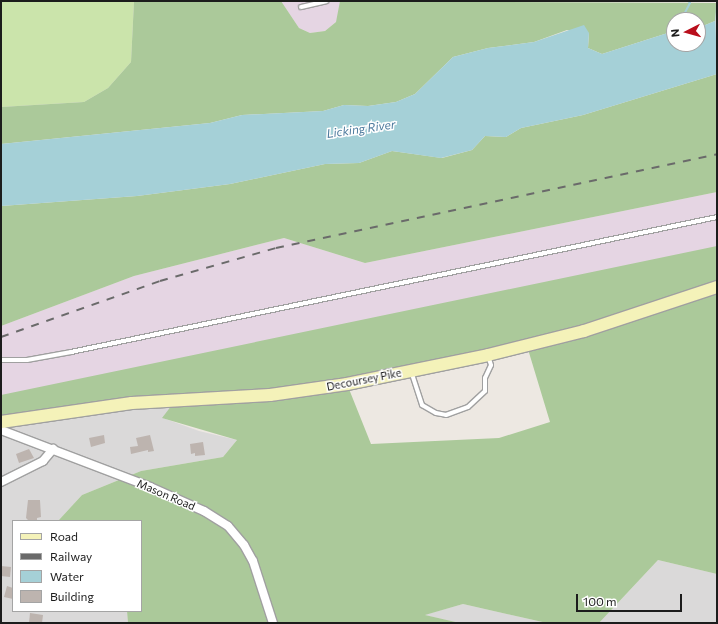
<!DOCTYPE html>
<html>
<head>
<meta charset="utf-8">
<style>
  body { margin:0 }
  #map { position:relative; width:718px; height:624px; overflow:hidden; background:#ede8e2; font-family:Commissioner,sans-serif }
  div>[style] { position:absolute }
  .residential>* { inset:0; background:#dad9d9 }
  .industrial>* { inset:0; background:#e5d5e3 }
  .grass>* { inset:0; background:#cbe4ab }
  .forest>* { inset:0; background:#abc99a }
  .water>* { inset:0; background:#a5d0d7 }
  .stream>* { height:2px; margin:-1px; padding:0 1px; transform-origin:1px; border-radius:1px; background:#a5d0d7 }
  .building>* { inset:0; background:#bdb4af }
  .roads { filter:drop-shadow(1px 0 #a0a0a0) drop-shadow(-1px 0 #a0a0a0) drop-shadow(0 1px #a0a0a0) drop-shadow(0 -1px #a0a0a0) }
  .service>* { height:4px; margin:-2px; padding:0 2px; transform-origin:2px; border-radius:2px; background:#fff }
  .minor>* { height:8px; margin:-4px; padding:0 4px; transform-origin:4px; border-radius:4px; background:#fff }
  .secondary>* { height:12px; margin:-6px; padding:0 6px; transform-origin:6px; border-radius:6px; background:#f4f2b9 }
  .rail>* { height:2px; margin-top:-1px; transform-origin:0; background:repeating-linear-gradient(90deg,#6a6a6a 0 8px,transparent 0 16px) }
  span { translate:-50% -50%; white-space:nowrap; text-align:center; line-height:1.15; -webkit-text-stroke:3px #fff; paint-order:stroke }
  .street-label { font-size:11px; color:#1c1c1c }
  .water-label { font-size:12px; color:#4d7a9d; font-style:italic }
  .frame { position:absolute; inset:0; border:2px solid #1c1c1c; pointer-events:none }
  .legend { position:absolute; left:12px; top:520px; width:130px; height:92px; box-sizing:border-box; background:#fff; border:1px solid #a4a4a4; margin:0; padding:5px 7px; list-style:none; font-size:12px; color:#1c1c1c }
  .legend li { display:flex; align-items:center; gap:8px; height:20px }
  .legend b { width:20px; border:1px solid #a4a4a4 }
  .north { position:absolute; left:666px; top:12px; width:40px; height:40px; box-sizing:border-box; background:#fff; border:1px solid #a4a4a4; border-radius:50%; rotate:264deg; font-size:11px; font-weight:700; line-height:16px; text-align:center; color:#1c1c1c }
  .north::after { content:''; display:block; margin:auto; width:14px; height:18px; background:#b90f1c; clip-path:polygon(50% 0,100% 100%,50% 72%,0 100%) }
  .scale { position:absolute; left:576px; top:594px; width:106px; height:18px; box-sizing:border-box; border:2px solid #1c1c1c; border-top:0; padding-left:5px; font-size:12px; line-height:14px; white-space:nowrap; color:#1c1c1c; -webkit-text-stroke:3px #fff; paint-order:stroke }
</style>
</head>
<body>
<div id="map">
  <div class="residential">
    <div style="clip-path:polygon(176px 401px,163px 418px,199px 431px,237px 440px,223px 457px,141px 471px,82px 495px,58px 521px,13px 521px,13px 611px,127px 611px,128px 623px,1px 623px,1px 433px,33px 416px)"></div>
    <div style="clip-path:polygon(658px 560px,717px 574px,717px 623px,599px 623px)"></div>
    <div style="clip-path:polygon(463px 604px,547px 623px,460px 623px,424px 615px)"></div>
  </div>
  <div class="industrial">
    <div style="clip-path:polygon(281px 1px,340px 1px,339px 13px,336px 22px,325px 31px,310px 33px,299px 28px)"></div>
    <div style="clip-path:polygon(717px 192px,717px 287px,1px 422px,1px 326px,134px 276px,284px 238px,365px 263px)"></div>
  </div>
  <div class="grass">
    <div style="clip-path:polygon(1px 1px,134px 1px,131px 62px,108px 88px,84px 102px,1px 107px)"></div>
  </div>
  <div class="forest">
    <div style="clip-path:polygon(134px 1px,281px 1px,299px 28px,310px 33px,325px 31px,336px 22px,340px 1px,717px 3px,715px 21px,698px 28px,698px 20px,674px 20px,674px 31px,602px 54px,588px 48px,589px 33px,567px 30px,534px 42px,488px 48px,453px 57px,415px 94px,396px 102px,368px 106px,344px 105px,323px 111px,242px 115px,210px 123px,1px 144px,1px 107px,84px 102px,108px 88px,131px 62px)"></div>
    <div style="clip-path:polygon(717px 74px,717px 192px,365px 263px,284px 238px,134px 276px,1px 326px,1px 206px,137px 196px,230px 184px,325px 164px,359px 163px,392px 151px,442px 158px,472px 150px,485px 136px,506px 137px,521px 128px,583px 115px)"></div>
    <div style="clip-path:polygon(evenodd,717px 246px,717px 574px,658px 560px,599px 623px,547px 623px,463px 604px,425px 615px,460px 623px,128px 623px,127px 611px,141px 611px,141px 521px,58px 521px,82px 495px,141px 471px,223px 457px,237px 440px,162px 418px,175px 401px,33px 416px,1px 433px,1px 395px,717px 246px,527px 346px,550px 422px,499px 438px,371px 444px,347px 384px,527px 346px)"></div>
  </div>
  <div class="water">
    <div style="clip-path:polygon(715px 3px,717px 74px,583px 115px,521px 128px,506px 137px,485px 136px,472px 150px,441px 158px,392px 151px,359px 163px,325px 164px,230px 184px,137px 196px,1px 206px,1px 144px,210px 123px,242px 115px,323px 111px,344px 105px,368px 106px,396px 102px,415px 94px,453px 57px,488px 48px,534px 42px,584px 25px,589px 33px,588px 48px,602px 54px,674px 31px,674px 44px,698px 44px,698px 28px,715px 21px)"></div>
  </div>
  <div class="stream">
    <div style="left:681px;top:20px;width:19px;rotate:-62deg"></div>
    <div style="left:690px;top:3px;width:3px;rotate:-135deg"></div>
  </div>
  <div class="building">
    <div style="clip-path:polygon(104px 435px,105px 443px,91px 447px,89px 438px)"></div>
    <div style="clip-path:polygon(150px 435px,154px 451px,148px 452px,148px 450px,131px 454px,130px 447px,138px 446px,136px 438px)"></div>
    <div style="clip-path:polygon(203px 442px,205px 455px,195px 456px,195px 453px,191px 454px,190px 444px)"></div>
    <div style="clip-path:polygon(29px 449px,34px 458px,19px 463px,16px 454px)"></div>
    <div style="clip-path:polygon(28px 500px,40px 500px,41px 517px,37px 518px,37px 521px,29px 521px,26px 518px)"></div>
    <div style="clip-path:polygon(1px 566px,11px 567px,10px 577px,1px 576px)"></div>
    <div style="clip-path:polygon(7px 586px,13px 588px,13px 599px,4px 597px)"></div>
    <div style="clip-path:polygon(30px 613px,43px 615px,42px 623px,29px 623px)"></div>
  </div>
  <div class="roads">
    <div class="service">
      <div style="left:301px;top:7px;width:26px;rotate:-13deg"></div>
      <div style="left:1px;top:360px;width:26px"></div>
      <div style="left:27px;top:360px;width:45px;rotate:-10.3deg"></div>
      <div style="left:71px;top:352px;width:660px;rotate:-11.8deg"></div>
      <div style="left:411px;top:371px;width:36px;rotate:72deg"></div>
      <div style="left:422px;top:405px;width:16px;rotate:30deg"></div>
      <div style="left:436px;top:413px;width:10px;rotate:11deg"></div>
      <div style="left:446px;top:415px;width:23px;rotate:-20deg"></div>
      <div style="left:468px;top:407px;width:23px;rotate:-43deg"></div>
      <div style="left:485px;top:391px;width:13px;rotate:-90deg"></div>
      <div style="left:485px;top:378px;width:14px;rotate:-65deg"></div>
      <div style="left:491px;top:365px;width:9px;rotate:-108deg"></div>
    </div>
    <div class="minor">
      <div style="left:1px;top:430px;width:160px;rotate:20.9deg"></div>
      <div style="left:150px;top:487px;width:59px;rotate:24deg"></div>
      <div style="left:204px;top:511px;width:28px;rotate:32deg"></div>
      <div style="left:228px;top:526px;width:25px;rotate:50deg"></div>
      <div style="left:244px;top:545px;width:18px;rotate:61deg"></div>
      <div style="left:253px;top:561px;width:65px;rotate:72.1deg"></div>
      <div style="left:1px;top:482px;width:47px;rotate:-26.6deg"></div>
      <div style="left:43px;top:461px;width:16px;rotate:-50deg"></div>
    </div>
    <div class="secondary">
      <div style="left:1px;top:422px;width:132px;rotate:-8.3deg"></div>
      <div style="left:132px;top:403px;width:138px;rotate:-3.3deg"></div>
      <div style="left:270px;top:395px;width:78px;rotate:-8.1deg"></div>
      <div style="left:347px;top:384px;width:144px;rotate:-11.6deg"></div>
      <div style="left:488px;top:355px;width:99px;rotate:-14deg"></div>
      <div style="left:584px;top:331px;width:140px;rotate:-18.3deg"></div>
    </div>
  </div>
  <div class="rail">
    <div style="left:1px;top:337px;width:169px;rotate:-19.4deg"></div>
    <div style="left:160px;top:281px;width:121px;rotate:-15.9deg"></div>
    <div style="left:276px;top:248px;width:451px;rotate:-12deg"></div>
  </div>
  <div class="street-label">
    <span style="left:364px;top:380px;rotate:-11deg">Decoursey Pike</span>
    <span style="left:166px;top:495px;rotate:23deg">Mason Road</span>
  </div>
  <div class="water-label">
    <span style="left:361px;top:129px;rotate:-8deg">Licking River</span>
  </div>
  <div class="frame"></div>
  <ul class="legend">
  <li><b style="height:5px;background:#f4f2b9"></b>Road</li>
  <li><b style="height:5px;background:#6a6a6a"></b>Railway</li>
  <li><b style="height:11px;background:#a5d0d7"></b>Water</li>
  <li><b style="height:11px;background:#bdb4af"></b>Building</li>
  </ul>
  <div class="north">N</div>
  <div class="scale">100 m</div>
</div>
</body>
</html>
